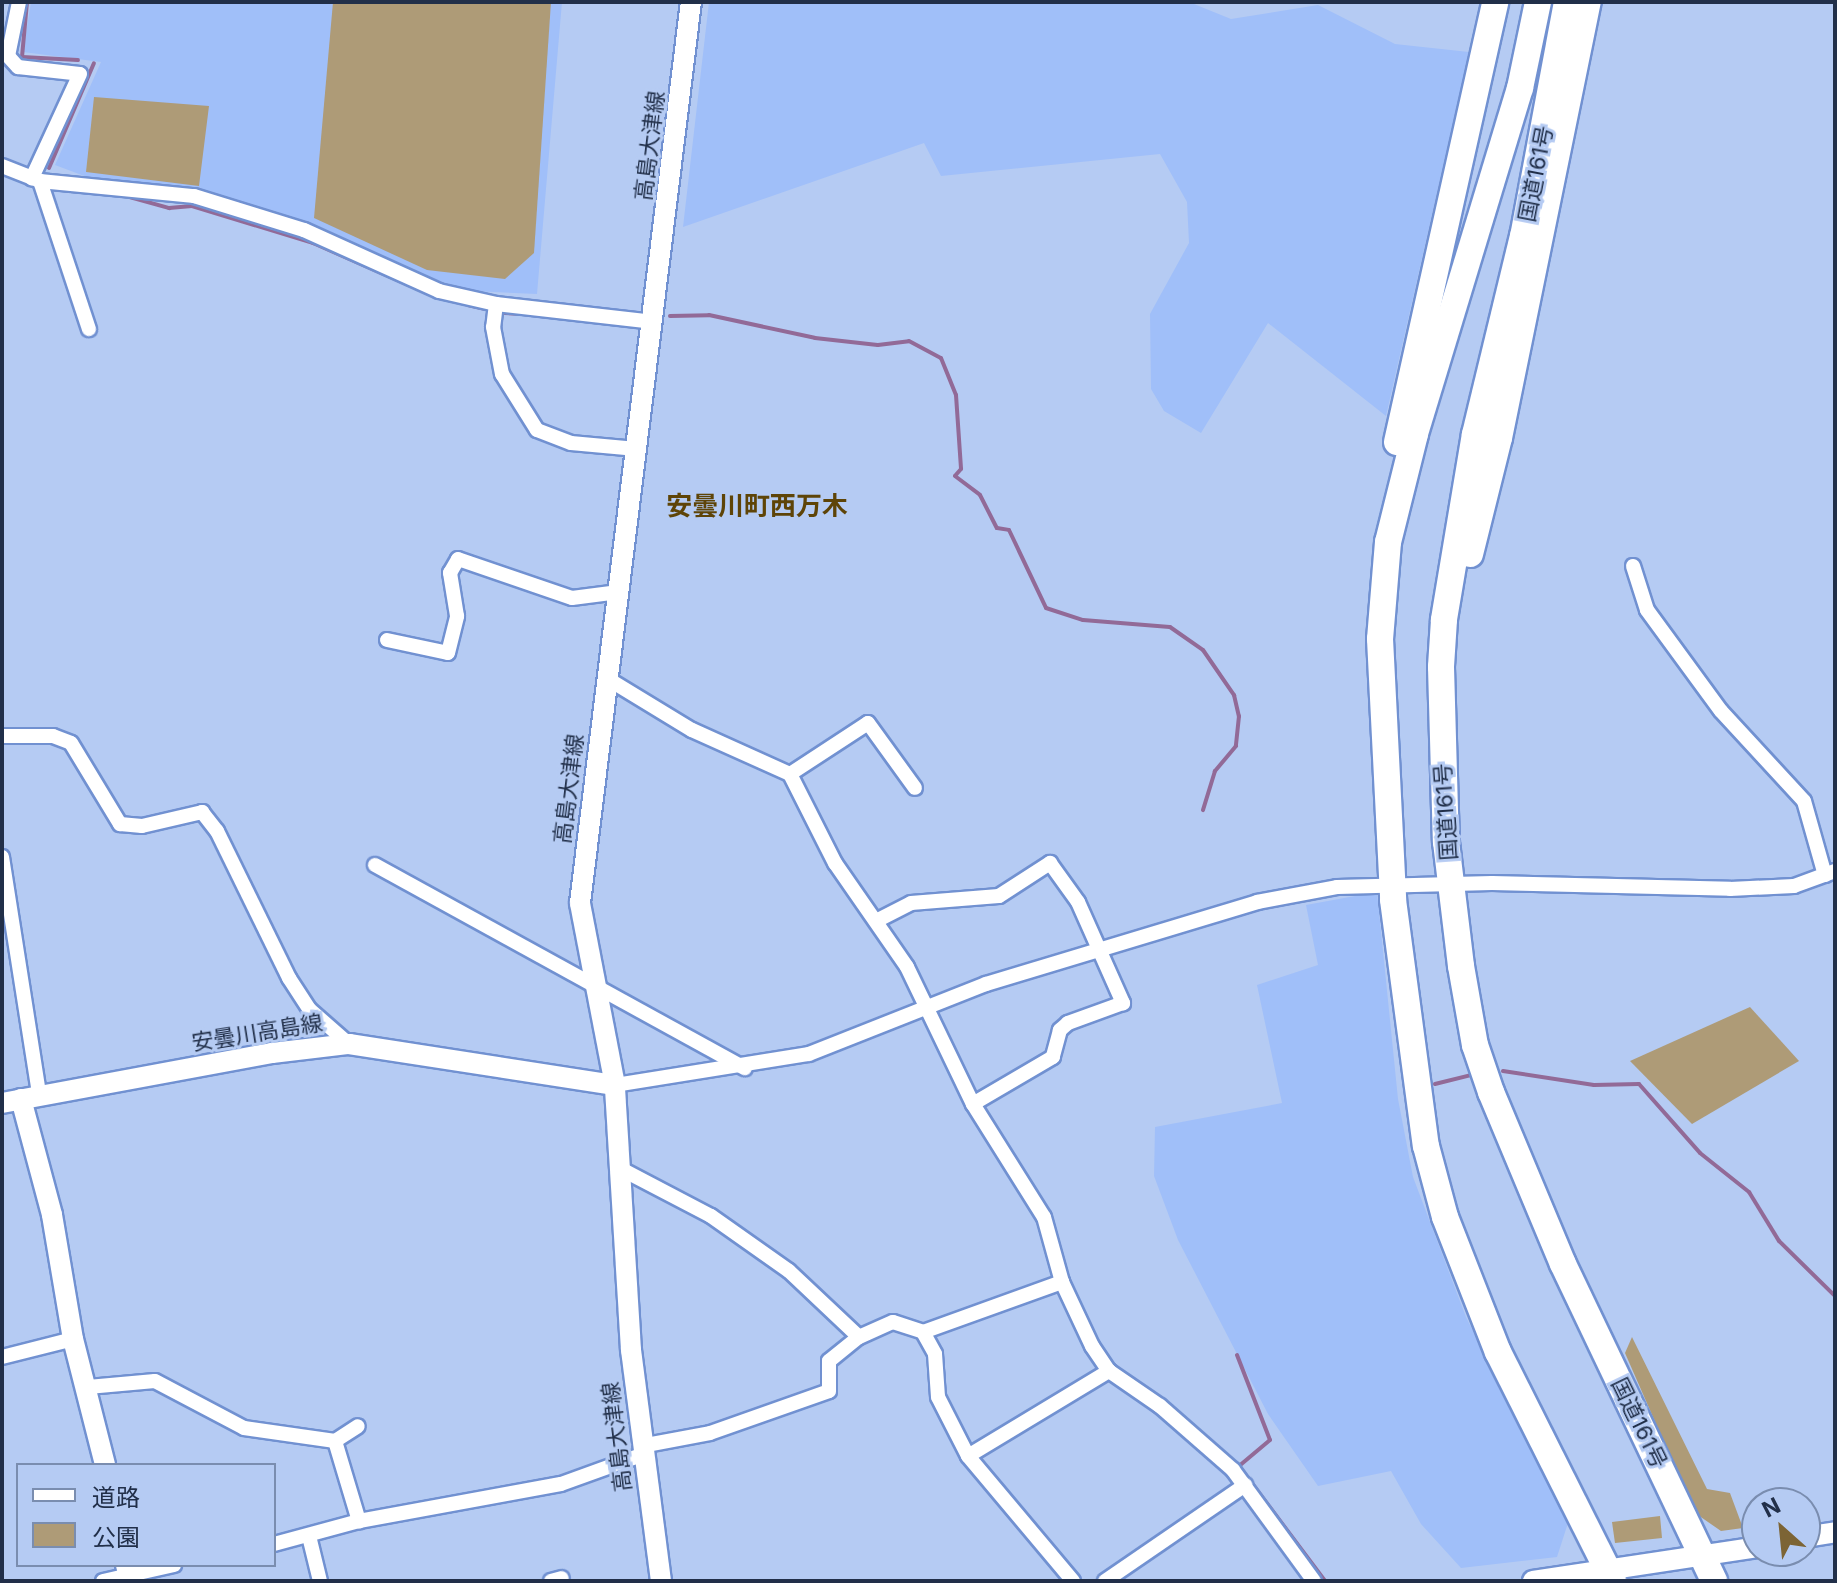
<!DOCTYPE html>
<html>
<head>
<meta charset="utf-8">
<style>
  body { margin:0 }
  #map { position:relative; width:1837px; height:1583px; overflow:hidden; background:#b5cbf3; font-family:Inter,"Noto Sans JP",sans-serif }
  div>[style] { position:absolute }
  .built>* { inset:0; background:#a0bff9 }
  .green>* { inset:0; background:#ae9b77 }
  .stream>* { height:4px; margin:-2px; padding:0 2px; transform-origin:2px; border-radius:2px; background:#926a97 }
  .roads { filter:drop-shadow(2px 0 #7191d1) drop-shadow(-2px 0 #7191d1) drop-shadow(0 2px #7191d1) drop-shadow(0 -2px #7191d1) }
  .street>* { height:14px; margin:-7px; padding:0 7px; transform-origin:7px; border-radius:7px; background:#fff }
  .secondary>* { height:20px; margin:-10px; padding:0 10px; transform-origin:10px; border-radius:10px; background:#fff }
  .highway>* { height:26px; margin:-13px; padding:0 13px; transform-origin:13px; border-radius:13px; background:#fff }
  span { translate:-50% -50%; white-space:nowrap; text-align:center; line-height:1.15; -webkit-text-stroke:6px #b5cbf3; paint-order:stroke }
  .street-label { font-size:22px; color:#212f49 }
  .quarter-label { font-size:26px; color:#5e4407; font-weight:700 }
  .frame { position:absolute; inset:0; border:4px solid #212f49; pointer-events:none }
  .legend { position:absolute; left:16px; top:1463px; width:260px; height:104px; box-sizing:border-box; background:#b5cbf3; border:2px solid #7a8daf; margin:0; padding:10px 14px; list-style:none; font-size:24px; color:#212f49 }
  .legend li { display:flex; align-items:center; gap:16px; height:40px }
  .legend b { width:40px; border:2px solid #7a8daf }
  .north { position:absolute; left:1741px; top:1487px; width:80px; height:80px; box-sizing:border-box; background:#b5cbf3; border:2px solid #7a8daf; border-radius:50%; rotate:333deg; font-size:22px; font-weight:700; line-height:32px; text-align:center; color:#212f49 }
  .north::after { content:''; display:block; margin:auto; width:28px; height:36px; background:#7c6435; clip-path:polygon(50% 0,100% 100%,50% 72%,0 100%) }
</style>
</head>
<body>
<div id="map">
  <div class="built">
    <div style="clip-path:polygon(31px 2px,562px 2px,537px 294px,471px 291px,421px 275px,329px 232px,202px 192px,95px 180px,55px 165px,101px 62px,23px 52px)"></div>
    <div style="clip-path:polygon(709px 2px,1189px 2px,1231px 19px,1318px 5px,1395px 44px,1469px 52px,1386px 416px,1268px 323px,1201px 433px,1164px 411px,1151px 389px,1150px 314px,1189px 243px,1187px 202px,1160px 154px,941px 176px,924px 143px,683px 227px)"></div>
    <div style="clip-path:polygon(1377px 892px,1398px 1099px,1413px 1177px,1466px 1317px,1568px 1523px,1557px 1557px,1461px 1568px,1421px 1524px,1391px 1471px,1318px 1486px,1268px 1414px,1178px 1240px,1154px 1176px,1155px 1127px,1282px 1103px,1257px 985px,1318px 965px,1306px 905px)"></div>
  </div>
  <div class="green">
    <div style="clip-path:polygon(333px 2px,551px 2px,534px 253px,505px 279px,427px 270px,314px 218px)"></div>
    <div style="clip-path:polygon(94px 97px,209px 106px,199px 186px,86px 172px)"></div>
    <div style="clip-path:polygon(1750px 1007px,1799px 1061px,1692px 1124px,1630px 1061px)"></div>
    <div style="clip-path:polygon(1632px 1337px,1707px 1489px,1730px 1493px,1743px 1528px,1721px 1531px,1695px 1513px,1625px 1353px)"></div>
    <div style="clip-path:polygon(1660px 1516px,1662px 1538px,1615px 1543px,1612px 1522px)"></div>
  </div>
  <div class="stream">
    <div style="left:27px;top:2px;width:55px;rotate:95.2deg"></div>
    <div style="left:22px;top:57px;width:56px;rotate:3.1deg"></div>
    <div style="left:49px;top:168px;width:114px;rotate:-66.8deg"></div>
    <div style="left:126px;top:196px;width:45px;rotate:15.6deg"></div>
    <div style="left:169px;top:208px;width:23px;rotate:-5deg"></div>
    <div style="left:192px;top:206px;width:127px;rotate:17deg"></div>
    <div style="left:313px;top:243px;width:134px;rotate:23.7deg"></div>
    <div style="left:468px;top:305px;width:17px;rotate:13deg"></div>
    <div style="left:505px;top:313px;width:17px;rotate:3deg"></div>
    <div style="left:670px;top:316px;width:39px;rotate:-1deg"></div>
    <div style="left:709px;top:315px;width:108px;rotate:12.2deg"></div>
    <div style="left:815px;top:338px;width:63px;rotate:6.3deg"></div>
    <div style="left:878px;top:345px;width:31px;rotate:-7deg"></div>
    <div style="left:909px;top:341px;width:36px;rotate:28deg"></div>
    <div style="left:941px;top:358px;width:40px;rotate:68deg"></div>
    <div style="left:956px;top:395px;width:74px;rotate:86.1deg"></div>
    <div style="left:961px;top:469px;width:9px;rotate:131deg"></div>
    <div style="left:955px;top:476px;width:31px;rotate:37deg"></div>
    <div style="left:980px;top:495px;width:37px;rotate:63deg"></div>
    <div style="left:997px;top:528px;width:12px;rotate:9deg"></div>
    <div style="left:1009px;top:530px;width:86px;rotate:64.6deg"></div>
    <div style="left:1046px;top:608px;width:39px;rotate:18deg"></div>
    <div style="left:1083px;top:620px;width:87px;rotate:4.6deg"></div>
    <div style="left:1170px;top:627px;width:40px;rotate:34.9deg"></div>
    <div style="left:1203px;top:650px;width:55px;rotate:55.4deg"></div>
    <div style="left:1234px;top:695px;width:22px;rotate:77deg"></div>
    <div style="left:1239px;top:716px;width:30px;rotate:96deg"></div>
    <div style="left:1236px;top:746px;width:33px;rotate:130deg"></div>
    <div style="left:1215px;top:771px;width:41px;rotate:107.1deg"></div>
    <div style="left:1503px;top:1071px;width:92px;rotate:8.7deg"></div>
    <div style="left:1594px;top:1085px;width:45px;rotate:-1.3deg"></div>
    <div style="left:1639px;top:1084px;width:92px;rotate:48.5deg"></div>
    <div style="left:1700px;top:1153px;width:63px;rotate:38.5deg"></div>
    <div style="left:1749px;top:1192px;width:57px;rotate:58.5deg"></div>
    <div style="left:1779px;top:1241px;width:78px;rotate:44.5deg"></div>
    <div style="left:1435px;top:1084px;width:41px;rotate:-14deg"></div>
    <div style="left:1237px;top:1355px;width:91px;rotate:68.8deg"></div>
    <div style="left:1270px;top:1440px;width:40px;rotate:140deg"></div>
    <div style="left:1239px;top:1466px;width:144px;rotate:53.2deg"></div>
  </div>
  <div class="roads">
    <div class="street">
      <div style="left:19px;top:2px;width:55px;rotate:101.5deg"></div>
      <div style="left:8px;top:56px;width:15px;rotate:48deg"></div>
      <div style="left:18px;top:67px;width:62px;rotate:6.4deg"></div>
      <div style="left:80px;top:74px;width:115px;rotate:114.8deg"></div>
      <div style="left:2px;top:166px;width:41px;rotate:21.5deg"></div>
      <div style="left:40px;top:181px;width:155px;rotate:5.6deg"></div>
      <div style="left:194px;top:196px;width:115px;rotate:17.2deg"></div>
      <div style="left:304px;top:230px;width:148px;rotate:24.3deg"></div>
      <div style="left:439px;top:291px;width:58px;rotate:12.8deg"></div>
      <div style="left:496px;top:304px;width:159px;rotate:6.5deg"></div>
      <div style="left:40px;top:181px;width:156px;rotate:71.7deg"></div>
      <div style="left:496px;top:304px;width:23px;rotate:97deg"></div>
      <div style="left:493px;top:327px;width:48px;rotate:79.2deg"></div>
      <div style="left:502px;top:374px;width:66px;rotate:58deg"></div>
      <div style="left:537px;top:430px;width:36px;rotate:21deg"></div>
      <div style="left:571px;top:443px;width:66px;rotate:5.2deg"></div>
      <div style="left:1633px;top:566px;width:46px;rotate:72.3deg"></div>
      <div style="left:1647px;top:610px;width:125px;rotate:53.8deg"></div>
      <div style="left:1721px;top:711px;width:122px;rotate:47.3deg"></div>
      <div style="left:1804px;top:801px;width:77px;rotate:74.2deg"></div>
      <div style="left:387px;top:640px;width:62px;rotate:12deg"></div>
      <div style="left:448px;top:653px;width:38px;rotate:-76deg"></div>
      <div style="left:457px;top:616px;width:44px;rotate:-99.2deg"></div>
      <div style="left:450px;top:573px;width:16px;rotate:-60deg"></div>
      <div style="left:458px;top:559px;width:120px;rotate:18.9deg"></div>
      <div style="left:572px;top:598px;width:47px;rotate:-7.3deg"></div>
      <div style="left:608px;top:679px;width:98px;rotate:31.3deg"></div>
      <div style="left:692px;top:730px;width:107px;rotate:24.2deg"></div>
      <div style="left:790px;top:774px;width:100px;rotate:63.2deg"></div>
      <div style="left:835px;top:863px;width:126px;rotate:55.3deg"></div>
      <div style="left:907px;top:967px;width:152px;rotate:64.3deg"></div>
      <div style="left:973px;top:1104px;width:133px;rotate:57.9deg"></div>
      <div style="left:1044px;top:1217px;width:67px;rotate:74.5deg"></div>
      <div style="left:1062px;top:1282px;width:71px;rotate:64.9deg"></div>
      <div style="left:1092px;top:1346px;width:30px;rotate:56deg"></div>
      <div style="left:1109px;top:1371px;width:62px;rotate:34.5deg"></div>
      <div style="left:1160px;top:1406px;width:97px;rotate:41.2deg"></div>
      <div style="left:1233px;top:1470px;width:137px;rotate:53.9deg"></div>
      <div style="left:2px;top:736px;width:51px"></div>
      <div style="left:53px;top:736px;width:19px;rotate:21deg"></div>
      <div style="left:71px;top:743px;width:95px;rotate:58.8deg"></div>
      <div style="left:120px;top:824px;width:22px;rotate:5deg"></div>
      <div style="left:142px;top:826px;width:62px;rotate:-13.1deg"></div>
      <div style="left:202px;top:812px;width:24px;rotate:52deg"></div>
      <div style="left:217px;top:831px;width:164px;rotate:63.9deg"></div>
      <div style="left:289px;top:978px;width:37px;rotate:57deg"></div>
      <div style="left:309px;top:1009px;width:53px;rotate:41.2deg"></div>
      <div style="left:790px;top:774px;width:93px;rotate:-33.2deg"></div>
      <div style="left:868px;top:723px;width:80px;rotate:54.1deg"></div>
      <div style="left:2px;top:857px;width:240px;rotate:81.1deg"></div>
      <div style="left:375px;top:865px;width:422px;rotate:28.8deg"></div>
      <div style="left:876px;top:921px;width:39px;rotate:-27deg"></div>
      <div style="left:911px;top:903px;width:88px;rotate:-4.5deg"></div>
      <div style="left:999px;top:896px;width:61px;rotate:-32.9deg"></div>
      <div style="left:1050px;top:863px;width:48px;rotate:54.3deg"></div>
      <div style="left:1078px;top:902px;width:111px;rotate:66deg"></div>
      <div style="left:1123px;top:1003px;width:59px;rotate:160deg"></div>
      <div style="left:1068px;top:1023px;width:11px;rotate:139deg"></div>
      <div style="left:1060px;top:1030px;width:28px;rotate:105deg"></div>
      <div style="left:1053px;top:1057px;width:93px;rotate:149.6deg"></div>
      <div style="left:615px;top:1085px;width:196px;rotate:-9.1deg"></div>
      <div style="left:809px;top:1054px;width:190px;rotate:-21.6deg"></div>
      <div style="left:986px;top:984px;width:283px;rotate:-16.8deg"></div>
      <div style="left:1257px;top:902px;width:81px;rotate:-10.6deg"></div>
      <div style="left:1337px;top:887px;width:155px;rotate:-1.5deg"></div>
      <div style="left:1492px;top:883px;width:238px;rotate:1.4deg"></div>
      <div style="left:1730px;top:889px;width:64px;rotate:-2.7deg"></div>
      <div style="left:1794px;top:886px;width:44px;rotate:-20.1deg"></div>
      <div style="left:623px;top:1170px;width:99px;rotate:27.6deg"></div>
      <div style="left:711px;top:1216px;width:95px;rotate:35.2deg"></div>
      <div style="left:789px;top:1271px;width:96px;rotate:43.3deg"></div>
      <div style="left:859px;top:1337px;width:37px;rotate:-24deg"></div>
      <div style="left:893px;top:1322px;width:32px;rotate:18deg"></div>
      <div style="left:923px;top:1332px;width:148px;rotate:-19.8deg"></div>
      <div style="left:923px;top:1332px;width:25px;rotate:61deg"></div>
      <div style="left:935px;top:1354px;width:43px;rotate:86deg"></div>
      <div style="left:938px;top:1397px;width:66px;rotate:63deg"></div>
      <div style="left:2px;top:1357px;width:73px;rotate:-14.2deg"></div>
      <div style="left:88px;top:1387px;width:67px;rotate:-5.1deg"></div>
      <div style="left:155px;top:1381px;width:101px;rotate:27.8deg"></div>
      <div style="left:244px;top:1428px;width:92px;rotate:8.1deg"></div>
      <div style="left:335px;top:1441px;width:84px;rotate:73.3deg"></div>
      <div style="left:335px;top:1441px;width:27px;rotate:-33deg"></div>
      <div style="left:641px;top:1446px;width:70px;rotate:-10.7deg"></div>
      <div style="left:710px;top:1433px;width:126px;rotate:-19.4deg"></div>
      <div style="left:829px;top:1391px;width:30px;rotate:-90deg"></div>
      <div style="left:829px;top:1361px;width:38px;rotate:-39deg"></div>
      <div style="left:309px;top:1536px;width:46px;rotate:76.3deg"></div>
      <div style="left:274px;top:1544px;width:88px;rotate:-15.1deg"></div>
      <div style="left:359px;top:1521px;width:205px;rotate:-10.4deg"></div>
      <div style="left:561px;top:1484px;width:85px;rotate:-19.9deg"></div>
      <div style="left:103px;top:1581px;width:73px;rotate:-12.7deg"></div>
      <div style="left:551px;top:1581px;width:11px;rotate:-15deg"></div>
      <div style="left:1073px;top:1581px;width:163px;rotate:-130deg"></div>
      <div style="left:968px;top:1456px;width:165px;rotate:-31.1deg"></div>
      <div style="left:1105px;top:1581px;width:170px;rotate:-34.4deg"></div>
    </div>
    <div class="secondary">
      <div style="left:21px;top:1099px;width:120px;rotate:75deg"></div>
      <div style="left:52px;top:1215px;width:126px;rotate:80.4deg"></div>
      <div style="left:73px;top:1339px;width:130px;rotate:75.7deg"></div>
      <div style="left:2px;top:1103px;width:275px;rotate:-10.5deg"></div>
      <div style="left:272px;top:1053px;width:78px;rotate:-6.7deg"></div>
      <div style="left:349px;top:1044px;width:269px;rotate:8.8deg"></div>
      <div style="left:1805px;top:1537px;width:30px;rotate:-9deg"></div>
      <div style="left:126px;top:1565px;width:16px;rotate:76deg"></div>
      <div style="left:661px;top:1581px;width:233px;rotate:-97.4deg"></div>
      <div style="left:631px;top:1350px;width:265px;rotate:-93.5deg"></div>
      <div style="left:615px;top:1085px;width:185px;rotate:-100.9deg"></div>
      <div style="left:580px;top:903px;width:908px;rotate:-82.98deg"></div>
      <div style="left:1533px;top:1581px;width:227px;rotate:-8.6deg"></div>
    </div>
    <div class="highway">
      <div style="left:1538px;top:2px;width:88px;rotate:101.8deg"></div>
      <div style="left:1520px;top:88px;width:362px;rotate:106.9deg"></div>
      <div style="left:1415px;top:434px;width:111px;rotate:104deg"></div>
      <div style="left:1388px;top:542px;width:97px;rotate:94.7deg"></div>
      <div style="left:1380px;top:639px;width:261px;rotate:87.1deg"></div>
      <div style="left:1393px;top:900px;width:248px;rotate:82.4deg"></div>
      <div style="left:1426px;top:1146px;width:73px;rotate:75deg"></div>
      <div style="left:1445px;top:1217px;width:145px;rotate:68.6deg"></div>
      <div style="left:1498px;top:1352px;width:256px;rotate:63.3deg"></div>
      <div style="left:1567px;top:2px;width:238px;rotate:100.6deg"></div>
      <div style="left:1523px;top:236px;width:204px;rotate:103.6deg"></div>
      <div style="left:1475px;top:434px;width:189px;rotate:99.5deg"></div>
      <div style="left:1444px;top:620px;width:47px;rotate:93.7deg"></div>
      <div style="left:1441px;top:667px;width:175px;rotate:88.4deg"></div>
      <div style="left:1446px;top:842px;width:125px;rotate:83.1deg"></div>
      <div style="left:1461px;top:966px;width:80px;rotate:80deg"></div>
      <div style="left:1475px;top:1045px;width:50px;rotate:71.2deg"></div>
      <div style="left:1491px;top:1092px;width:186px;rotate:67.3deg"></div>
      <div style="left:1563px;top:1264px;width:351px;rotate:64.5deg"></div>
      <div style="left:1397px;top:442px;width:451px;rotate:-77.4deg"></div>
      <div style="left:1470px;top:554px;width:120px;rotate:-76deg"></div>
      <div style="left:1499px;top:438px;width:445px;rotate:-78.5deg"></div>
    </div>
  </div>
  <div class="street-label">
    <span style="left:650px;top:146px;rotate:-83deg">高島大津線</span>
    <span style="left:1536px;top:174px;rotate:-79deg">国道161号</span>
    <span style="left:569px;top:789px;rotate:-83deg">高島大津線</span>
    <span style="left:1446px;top:812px;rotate:-94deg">国道161号</span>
    <span style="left:257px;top:1033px;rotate:-9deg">安曇川高島線</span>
    <span style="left:1639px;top:1423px;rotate:64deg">国道161号</span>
    <span style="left:617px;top:1437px;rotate:-97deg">高島大津線</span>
  </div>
  <div class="quarter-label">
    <span style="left:757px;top:506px">安曇川町西万木</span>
  </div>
  <div class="frame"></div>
  <ul class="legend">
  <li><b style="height:10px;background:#fff"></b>道路</li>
  <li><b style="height:22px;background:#ae9b77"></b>公園</li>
  </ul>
  <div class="north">N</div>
</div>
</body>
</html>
